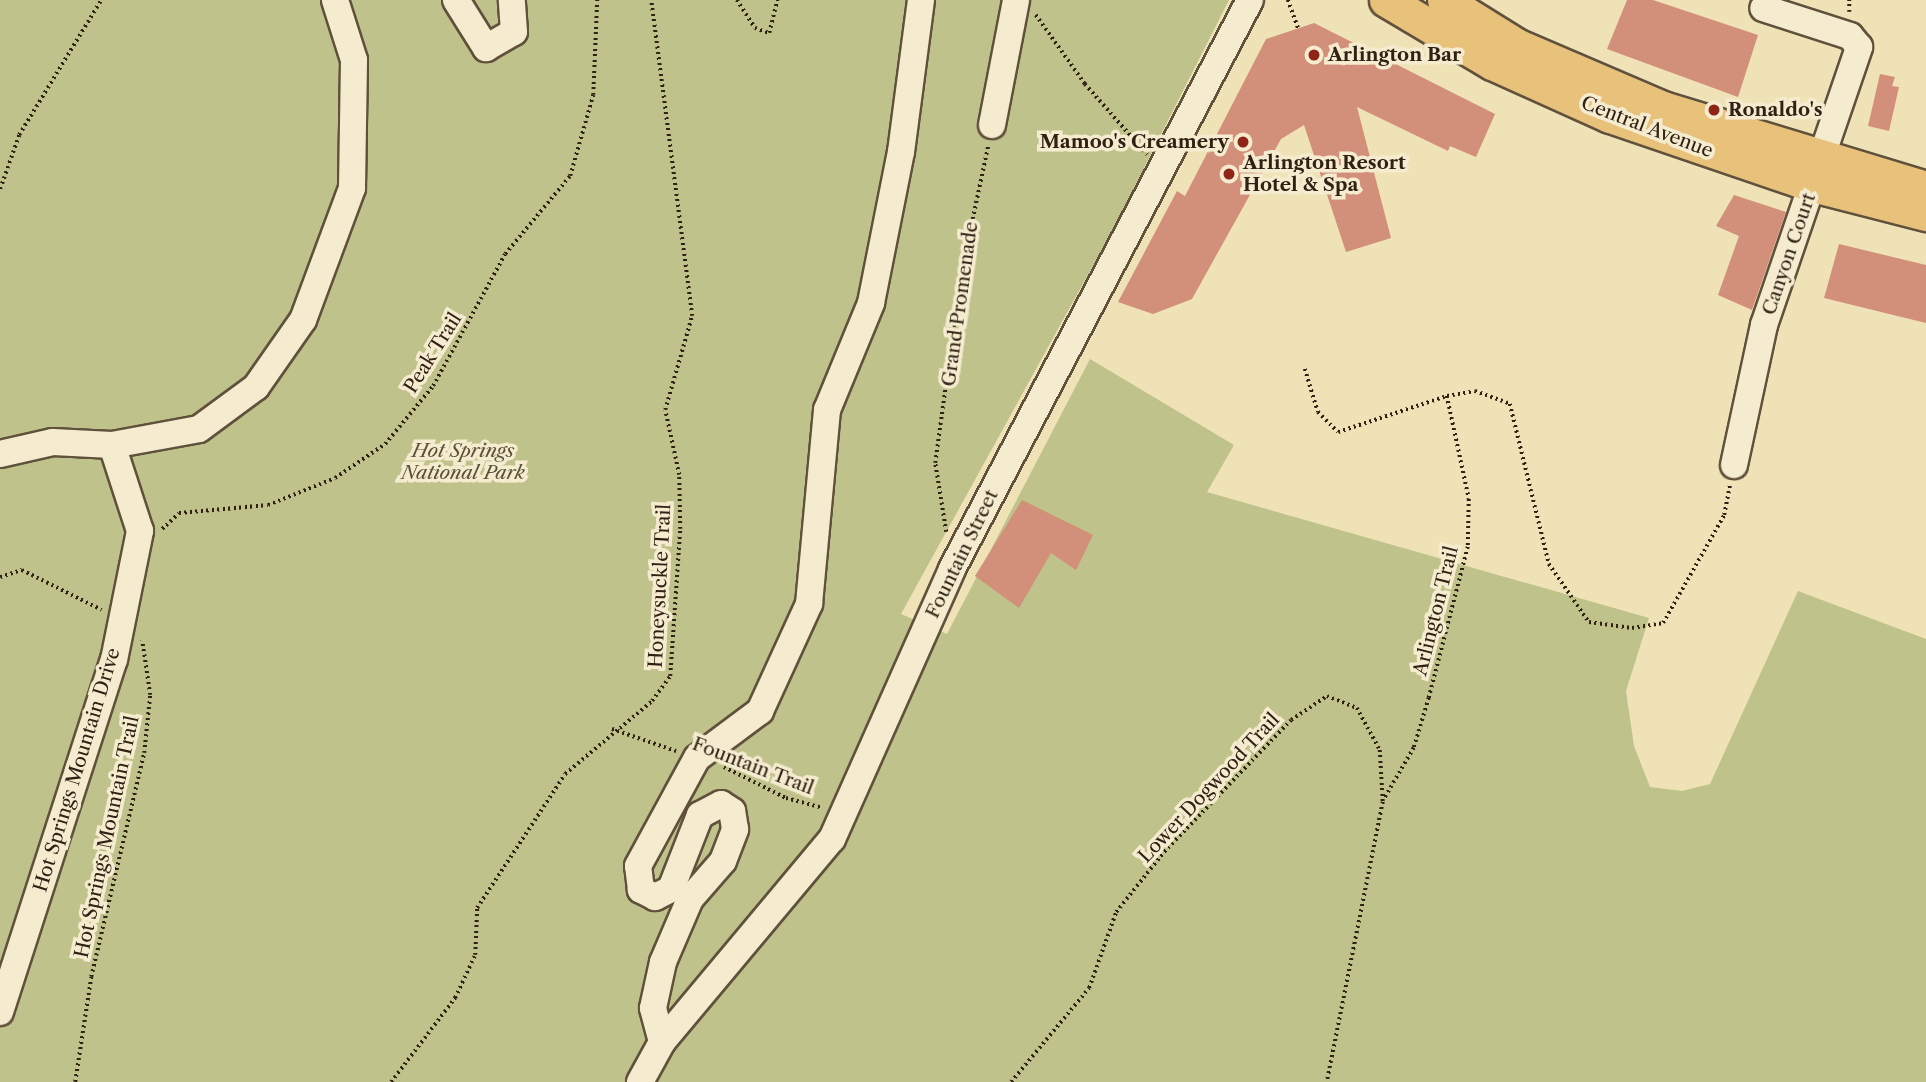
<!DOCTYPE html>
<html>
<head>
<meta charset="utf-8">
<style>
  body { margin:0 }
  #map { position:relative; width:1926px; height:1082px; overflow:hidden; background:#efe2b6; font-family:"Libre Caslon Text",serif }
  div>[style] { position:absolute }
  .green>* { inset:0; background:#bfc28a }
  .building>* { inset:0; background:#d28f79 }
  .path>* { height:3.5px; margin-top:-1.75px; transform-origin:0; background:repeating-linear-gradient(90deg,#302114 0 2px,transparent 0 5.5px) }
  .roads { filter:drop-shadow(2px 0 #60513c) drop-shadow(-2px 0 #60513c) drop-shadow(0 2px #60513c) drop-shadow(0 -2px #60513c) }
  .minor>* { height:26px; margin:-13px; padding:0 13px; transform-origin:13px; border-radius:13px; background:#f5ecd0 }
  .major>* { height:33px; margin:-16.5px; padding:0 16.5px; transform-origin:16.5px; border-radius:16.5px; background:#e8c17b }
  .dots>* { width:19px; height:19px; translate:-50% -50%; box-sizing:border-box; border:4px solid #f5ecd0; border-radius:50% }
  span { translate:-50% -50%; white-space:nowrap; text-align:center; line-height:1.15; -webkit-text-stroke:7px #f5ecd0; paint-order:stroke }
  .poi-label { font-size:19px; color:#302114; font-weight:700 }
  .left { translate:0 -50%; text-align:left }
  .right { translate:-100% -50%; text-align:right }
  .street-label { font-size:19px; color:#302114 }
  .park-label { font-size:19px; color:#5b5137; font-style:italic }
</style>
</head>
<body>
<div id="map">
  <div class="green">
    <div style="clip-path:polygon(0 0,1229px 0,1112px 231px,901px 614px,947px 634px,1090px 359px,1234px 445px,1207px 492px,1649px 618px,1626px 691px,1634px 746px,1650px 787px,1682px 791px,1710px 784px,1798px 591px,1926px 639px,1926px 1082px,0 1082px)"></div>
  </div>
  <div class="building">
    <div style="clip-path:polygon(1627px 0,1653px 0,1758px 35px,1738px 97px,1607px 49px)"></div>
    <div style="clip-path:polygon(1314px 23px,1495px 114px,1476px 157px,1450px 146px,1448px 151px,1357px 107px,1391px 238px,1346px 252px,1304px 125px,1281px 139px,1192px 299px,1153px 314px,1118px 302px,1177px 191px,1185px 196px,1266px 39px)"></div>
    <div style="clip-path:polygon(1880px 74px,1895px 77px,1892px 86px,1899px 87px,1889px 131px,1868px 126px)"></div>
    <div style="clip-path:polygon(1734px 195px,1786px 212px,1752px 310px,1718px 295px,1739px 236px,1716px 226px)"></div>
    <div style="clip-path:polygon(1839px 244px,1926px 265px,1926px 323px,1824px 298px)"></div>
    <div style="clip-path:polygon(1022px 500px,1093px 535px,1076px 570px,1051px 553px,1019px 608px,975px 576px)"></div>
  </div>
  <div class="path">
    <div style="left:737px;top:0;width:33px;rotate:57deg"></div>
    <div style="left:755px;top:28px;width:15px;rotate:20deg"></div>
    <div style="left:769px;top:33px;width:34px;rotate:-76deg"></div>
    <div style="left:1288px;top:0;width:30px;rotate:70deg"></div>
    <div style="left:1849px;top:12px;width:12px;rotate:-90deg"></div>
    <div style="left:1036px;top:15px;width:85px;rotate:54.6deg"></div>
    <div style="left:1085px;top:84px;width:94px;rotate:48.5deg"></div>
    <div style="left:0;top:189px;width:57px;rotate:-70.6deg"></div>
    <div style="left:19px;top:135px;width:158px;rotate:-58.7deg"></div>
    <div style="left:1305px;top:369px;width:45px;rotate:73.2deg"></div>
    <div style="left:1318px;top:412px;width:28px;rotate:45deg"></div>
    <div style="left:1338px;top:432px;width:115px;rotate:-18.3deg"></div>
    <div style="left:1447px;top:396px;width:105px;rotate:77.9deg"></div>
    <div style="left:1469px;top:499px;width:48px;rotate:91.2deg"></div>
    <div style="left:1468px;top:547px;width:156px;rotate:104.5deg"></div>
    <div style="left:1429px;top:698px;width:52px;rotate:106.7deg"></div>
    <div style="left:1414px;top:748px;width:61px;rotate:120.3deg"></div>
    <div style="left:1447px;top:396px;width:28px;rotate:-10deg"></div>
    <div style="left:1475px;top:391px;width:37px;rotate:20deg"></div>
    <div style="left:1510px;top:404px;width:165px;rotate:76.3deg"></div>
    <div style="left:1549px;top:564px;width:70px;rotate:55.4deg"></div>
    <div style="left:1589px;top:622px;width:43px;rotate:7.9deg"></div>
    <div style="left:1632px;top:628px;width:31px;rotate:-9deg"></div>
    <div style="left:1663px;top:623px;width:124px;rotate:-60.5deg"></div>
    <div style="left:1724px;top:515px;width:32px;rotate:-79deg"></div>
    <div style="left:162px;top:529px;width:23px;rotate:-43deg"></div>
    <div style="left:179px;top:513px;width:89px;rotate:-5.1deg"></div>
    <div style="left:268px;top:505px;width:72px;rotate:-21.9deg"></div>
    <div style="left:335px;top:478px;width:60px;rotate:-34.2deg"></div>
    <div style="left:385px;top:444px;width:75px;rotate:-50.4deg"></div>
    <div style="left:433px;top:386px;width:150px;rotate:-61.4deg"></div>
    <div style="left:505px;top:254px;width:102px;rotate:-50.2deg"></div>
    <div style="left:570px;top:176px;width:84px;rotate:-74.1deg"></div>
    <div style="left:593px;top:95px;width:95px;rotate:-87.6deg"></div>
    <div style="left:946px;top:532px;width:70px;rotate:-99.1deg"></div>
    <div style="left:935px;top:463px;width:192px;rotate:-82.2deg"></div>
    <div style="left:961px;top:273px;width:130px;rotate:-78deg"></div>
    <div style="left:0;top:577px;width:23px;rotate:-18deg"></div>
    <div style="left:22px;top:570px;width:89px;rotate:26.6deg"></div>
    <div style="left:612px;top:729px;width:68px;rotate:19deg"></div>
    <div style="left:724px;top:767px;width:69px;rotate:26.6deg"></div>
    <div style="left:786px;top:798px;width:38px;rotate:15deg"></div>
    <div style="left:75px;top:1082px;width:106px;rotate:-81.3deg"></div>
    <div style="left:91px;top:977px;width:230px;rotate:-76.7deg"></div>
    <div style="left:144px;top:753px;width:58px;rotate:-84.1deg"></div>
    <div style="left:150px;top:695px;width:55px;rotate:-98.4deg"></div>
    <div style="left:391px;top:1082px;width:106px;rotate:-52.7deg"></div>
    <div style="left:455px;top:998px;width:47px;rotate:-65.1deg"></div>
    <div style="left:475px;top:955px;width:47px;rotate:-87.6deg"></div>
    <div style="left:477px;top:908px;width:160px;rotate:-56.7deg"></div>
    <div style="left:565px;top:774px;width:114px;rotate:-40deg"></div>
    <div style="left:652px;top:701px;width:31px;rotate:-54deg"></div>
    <div style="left:670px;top:676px;width:147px;rotate:-86.1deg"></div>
    <div style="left:680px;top:529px;width:54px;rotate:-91.1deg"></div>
    <div style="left:679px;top:475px;width:66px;rotate:-102.2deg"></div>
    <div style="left:665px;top:410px;width:98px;rotate:-74deg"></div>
    <div style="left:692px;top:316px;width:319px;rotate:-97.4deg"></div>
    <div style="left:1011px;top:1082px;width:122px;rotate:-50.3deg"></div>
    <div style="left:1089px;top:988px;width:81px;rotate:-70.4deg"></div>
    <div style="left:1116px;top:912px;width:77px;rotate:-51.3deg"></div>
    <div style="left:1164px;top:852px;width:183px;rotate:-46.1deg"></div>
    <div style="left:1291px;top:720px;width:43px;rotate:-33.7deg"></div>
    <div style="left:1327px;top:696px;width:32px;rotate:22deg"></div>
    <div style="left:1357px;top:708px;width:48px;rotate:61.3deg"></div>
    <div style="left:1380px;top:750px;width:52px;rotate:86.7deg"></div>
    <div style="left:1383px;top:802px;width:286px;rotate:101.3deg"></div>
  </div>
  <div class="roads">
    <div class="minor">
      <div style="left:456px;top:0;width:57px;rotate:58deg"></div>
      <div style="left:486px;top:48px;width:32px;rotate:-30deg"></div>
      <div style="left:514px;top:32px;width:32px;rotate:-94deg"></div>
      <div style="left:992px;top:125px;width:127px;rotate:-79.1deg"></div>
      <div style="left:0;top:454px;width:54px;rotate:-12.8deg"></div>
      <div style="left:53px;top:442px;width:59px;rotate:2.9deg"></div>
      <div style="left:112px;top:445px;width:88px;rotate:-10.4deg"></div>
      <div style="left:199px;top:429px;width:71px;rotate:-36.4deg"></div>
      <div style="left:256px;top:387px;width:82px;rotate:-55deg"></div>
      <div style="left:303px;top:320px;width:141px;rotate:-69.6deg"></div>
      <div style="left:352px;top:188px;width:128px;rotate:-89.1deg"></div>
      <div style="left:354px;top:60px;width:63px;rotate:-107.6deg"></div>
      <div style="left:1734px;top:465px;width:143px;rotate:-77.9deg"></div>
      <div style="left:1764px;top:325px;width:294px;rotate:-71.1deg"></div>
      <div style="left:1859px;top:47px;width:14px;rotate:-129deg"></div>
      <div style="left:1850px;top:36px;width:91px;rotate:-162.2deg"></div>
      <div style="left:0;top:1012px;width:370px;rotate:-72.1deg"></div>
      <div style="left:114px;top:660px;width:132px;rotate:-78.6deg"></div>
      <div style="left:140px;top:531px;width:90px;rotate:-108deg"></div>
      <div style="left:662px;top:1042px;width:35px;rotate:-105deg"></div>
      <div style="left:653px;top:1008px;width:47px;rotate:-77.7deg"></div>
      <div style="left:663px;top:962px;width:69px;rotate:-66.8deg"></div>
      <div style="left:690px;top:899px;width:50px;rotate:-49deg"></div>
      <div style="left:723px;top:861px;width:34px;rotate:-69deg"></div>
      <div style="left:735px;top:829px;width:18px;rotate:-99deg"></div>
      <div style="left:732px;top:811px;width:13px;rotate:-148deg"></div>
      <div style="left:721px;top:804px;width:24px;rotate:152deg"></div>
      <div style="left:700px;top:815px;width:79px;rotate:111.4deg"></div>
      <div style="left:671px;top:889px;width:18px;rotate:153deg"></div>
      <div style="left:655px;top:897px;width:16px;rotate:-153deg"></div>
      <div style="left:641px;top:890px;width:24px;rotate:-97deg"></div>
      <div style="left:638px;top:866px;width:123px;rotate:-61.4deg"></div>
      <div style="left:697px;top:758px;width:79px;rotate:-36.7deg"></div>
      <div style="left:760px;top:711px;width:118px;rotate:-65.4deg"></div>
      <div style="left:809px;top:604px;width:195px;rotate:-84.7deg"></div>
      <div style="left:827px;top:410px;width:116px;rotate:-67.6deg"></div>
      <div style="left:871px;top:303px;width:154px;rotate:-78.8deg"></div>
      <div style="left:901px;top:152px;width:153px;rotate:-82.5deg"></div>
      <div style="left:640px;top:1082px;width:46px;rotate:-61.2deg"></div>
      <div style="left:662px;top:1042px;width:265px;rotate:-50.1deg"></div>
      <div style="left:832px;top:839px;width:295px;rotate:-66deg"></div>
      <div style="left:952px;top:569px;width:642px;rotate:-62.36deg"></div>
    </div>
    <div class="major">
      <div style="left:1386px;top:0;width:123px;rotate:30.7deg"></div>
      <div style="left:1492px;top:63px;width:129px;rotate:24.2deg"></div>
      <div style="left:1610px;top:116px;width:214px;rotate:18.8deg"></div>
      <div style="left:1813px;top:185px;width:117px;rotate:14.4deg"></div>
      <div style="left:1444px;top:0;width:87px;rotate:31.9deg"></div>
      <div style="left:1518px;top:46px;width:158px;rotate:23.2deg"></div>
      <div style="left:1663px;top:108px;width:275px;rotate:16.9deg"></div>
    </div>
  </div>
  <div class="dots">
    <div style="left:1314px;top:55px;background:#8f2418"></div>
    <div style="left:1714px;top:110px;background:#8f2418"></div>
    <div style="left:1243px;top:142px;background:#8f2418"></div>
    <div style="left:1229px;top:174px;background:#8f2418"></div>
  </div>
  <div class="poi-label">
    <span class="left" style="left:1328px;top:55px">Arlington Bar</span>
    <span class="left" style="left:1728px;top:110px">Ronaldo's</span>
    <span class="right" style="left:1229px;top:142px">Mamoo's Creamery</span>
    <span class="left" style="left:1243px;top:174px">Arlington Resort<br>Hotel &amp; Spa</span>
  </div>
  <div class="street-label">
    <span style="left:1647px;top:127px;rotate:21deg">Central Avenue</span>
    <span style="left:1789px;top:254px;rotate:-71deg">Canyon Court</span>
    <span style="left:960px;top:304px;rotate:-82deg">Grand Promenade</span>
    <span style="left:433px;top:353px;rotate:-58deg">Peak Trail</span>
    <span style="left:962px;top:554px;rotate:-64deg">Fountain Street</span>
    <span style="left:660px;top:586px;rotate:-87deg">Honeysuckle Trail</span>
    <span style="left:1436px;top:611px;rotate:-76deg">Arlington Trail</span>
    <span style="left:753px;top:766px;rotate:21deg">Fountain Trail</span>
    <span style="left:77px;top:770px;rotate:-73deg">Hot Springs Mountain Drive</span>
    <span style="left:1209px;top:788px;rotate:-47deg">Lower Dogwood Trail</span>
    <span style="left:107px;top:837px;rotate:-78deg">Hot Springs Mountain Trail</span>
  </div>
  <div class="park-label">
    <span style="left:463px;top:462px">Hot Springs<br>National Park</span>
  </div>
</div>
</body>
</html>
